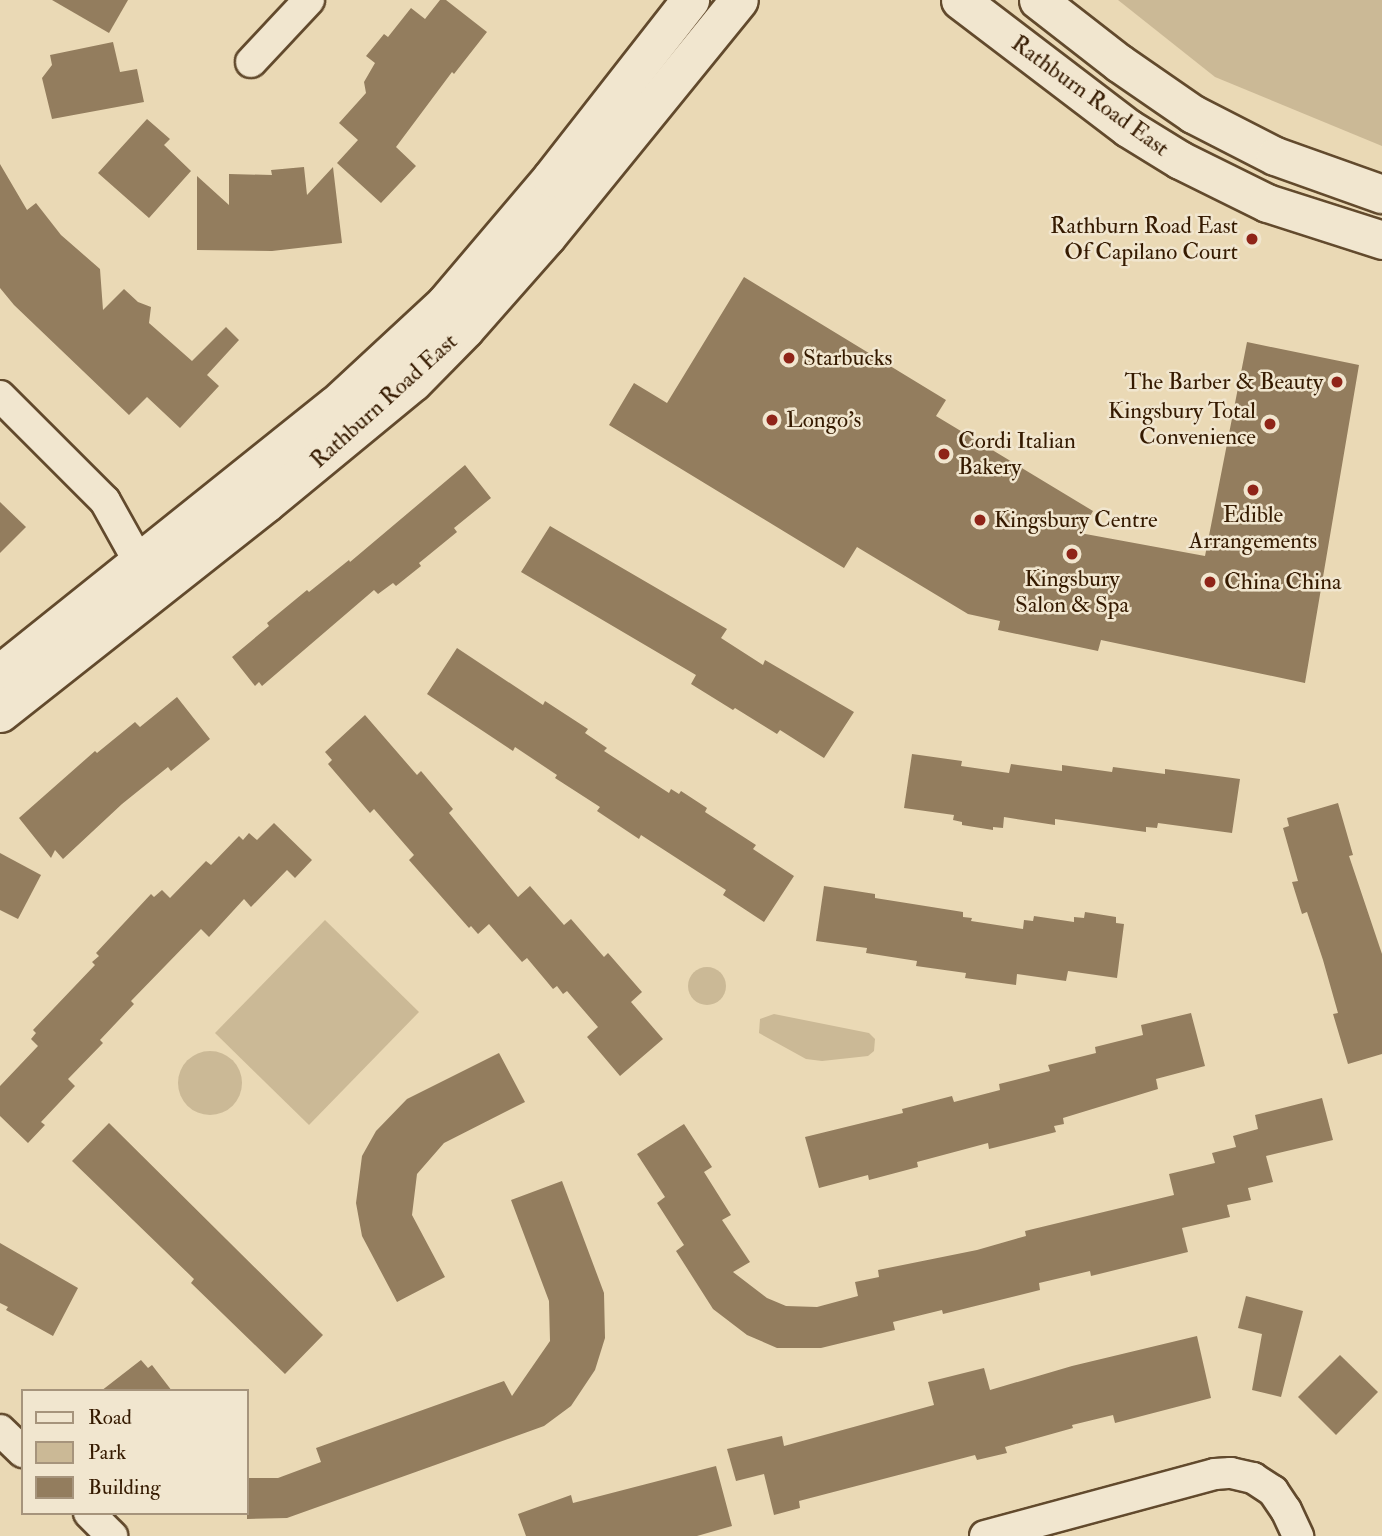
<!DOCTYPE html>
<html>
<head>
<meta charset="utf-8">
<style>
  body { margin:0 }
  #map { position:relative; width:1382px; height:1536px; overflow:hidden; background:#ead9b5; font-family:"IM FELL Double Pica",serif }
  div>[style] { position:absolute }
  .green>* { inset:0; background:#cbb996 }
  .round { border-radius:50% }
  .building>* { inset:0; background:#937d5e }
  .roads { filter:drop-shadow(2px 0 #624a2d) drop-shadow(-2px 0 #624a2d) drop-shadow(0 2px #624a2d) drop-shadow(0 -2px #624a2d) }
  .minor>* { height:30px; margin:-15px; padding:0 15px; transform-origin:15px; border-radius:15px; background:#f1e6cf }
  .tertiary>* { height:37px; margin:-18.5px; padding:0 18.5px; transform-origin:18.5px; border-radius:18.5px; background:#f1e6cf }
  .dots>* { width:19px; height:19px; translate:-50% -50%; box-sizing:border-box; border:4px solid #f1e6cf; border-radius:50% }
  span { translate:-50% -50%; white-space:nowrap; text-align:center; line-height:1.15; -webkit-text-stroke:5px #f1e6cf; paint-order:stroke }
  .street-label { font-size:23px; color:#351a00 }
  .poi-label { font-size:23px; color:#351a00 }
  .right { translate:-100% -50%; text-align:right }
  .left { translate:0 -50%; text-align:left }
  .legend { position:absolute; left:21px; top:1389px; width:228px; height:126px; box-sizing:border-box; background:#f1e6cf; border:2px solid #a6947c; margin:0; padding:9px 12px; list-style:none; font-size:21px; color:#351a00 }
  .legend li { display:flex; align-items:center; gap:14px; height:35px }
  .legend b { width:35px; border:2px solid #a6947c }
</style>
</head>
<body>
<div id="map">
  <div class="green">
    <div style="clip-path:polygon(1118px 0,1382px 0,1382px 146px,1215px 77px)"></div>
    <div style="clip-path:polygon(325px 920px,419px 1012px,309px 1125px,215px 1033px)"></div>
    <div class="round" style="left:688px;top:967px;width:38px;height:38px"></div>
    <div style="clip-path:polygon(774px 1014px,869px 1033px,875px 1039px,874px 1051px,868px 1056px,822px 1061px,806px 1059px,759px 1033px,760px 1019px)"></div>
    <div class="round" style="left:178px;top:1051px;width:64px;height:64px"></div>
  </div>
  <div class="building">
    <div style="clip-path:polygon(52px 0,128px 0,109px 33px)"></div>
    <div style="clip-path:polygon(440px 0,446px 0,487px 32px,454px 74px,452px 72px,396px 147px,416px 166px,381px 203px,337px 163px,358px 140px,339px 123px,366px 93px,364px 82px,375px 63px,366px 56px,384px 34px,388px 37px,411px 8px,425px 19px)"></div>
    <div style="clip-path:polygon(113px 42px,120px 72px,137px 69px,144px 102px,52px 119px,42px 78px,52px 65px,50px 55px)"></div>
    <div style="clip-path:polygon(147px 119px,170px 139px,164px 145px,191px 171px,149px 218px,98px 173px)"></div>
    <div style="clip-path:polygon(0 164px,27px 210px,36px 203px,61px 235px,100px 269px,103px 310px,124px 289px,138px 302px,151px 307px,149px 323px,192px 361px,226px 327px,239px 340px,207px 375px,219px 386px,180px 428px,147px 397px,129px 415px,14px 305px,0 288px)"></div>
    <div style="clip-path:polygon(304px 167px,307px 195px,333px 167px,342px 243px,272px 251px,197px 250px,197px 176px,229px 205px,229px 174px,272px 175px,271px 170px)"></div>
    <div style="clip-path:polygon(744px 277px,946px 400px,936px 416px,1093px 511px,1080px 533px,1205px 556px,1247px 342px,1359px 365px,1305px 683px,1101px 640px,1098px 651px,998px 630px,1000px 621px,968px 614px,857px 547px,844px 568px,609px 425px,634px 383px,667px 403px)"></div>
    <div style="clip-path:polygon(465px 465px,491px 498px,454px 528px,457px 532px,419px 563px,421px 566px,396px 586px,393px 583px,378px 594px,374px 590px,262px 686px,259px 682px,255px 686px,232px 657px,269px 626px,267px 623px,307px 590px,309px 592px,349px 560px,350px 562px)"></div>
    <div style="clip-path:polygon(0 502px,26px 527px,0 553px)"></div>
    <div style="clip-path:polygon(550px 526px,727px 629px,721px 638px,763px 665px,765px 660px,854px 712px,824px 758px,780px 730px,777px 734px,735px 708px,733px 710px,691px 684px,696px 675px,521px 572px)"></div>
    <div style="clip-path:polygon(457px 648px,543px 705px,545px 701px,588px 729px,585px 733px,607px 748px,604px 751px,669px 793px,671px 789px,679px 794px,681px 791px,707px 808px,705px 812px,756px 845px,753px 849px,794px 876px,764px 922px,723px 895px,726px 890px,641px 835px,639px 839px,597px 811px,600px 807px,555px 778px,557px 775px,515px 747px,513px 751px,427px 694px)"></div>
    <div style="clip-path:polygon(177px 697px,210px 739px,171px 771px,168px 767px,122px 804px,63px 859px,55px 850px,51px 858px,19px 818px,95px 751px,97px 753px,135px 722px,140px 727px)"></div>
    <div style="clip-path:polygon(365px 715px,417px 775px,421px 771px,453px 809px,449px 813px,518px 897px,530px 886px,564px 925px,571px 919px,604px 957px,608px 953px,642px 992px,631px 1002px,663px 1039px,620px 1076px,587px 1037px,598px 1027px,567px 991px,563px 994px,557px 986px,553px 989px,527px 958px,522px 962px,489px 924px,478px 934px,471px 926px,469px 928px,409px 860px,414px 855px,374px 809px,370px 813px,328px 764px,332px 760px,325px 752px)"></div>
    <div style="clip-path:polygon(912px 754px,962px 761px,961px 766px,1009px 773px,1011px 764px,1062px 771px,1062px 765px,1112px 772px,1113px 767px,1165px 774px,1165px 769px,1240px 779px,1232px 833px,1158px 823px,1157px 828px,1146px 827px,1146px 832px,1055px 819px,1055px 825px,1004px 817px,1003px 828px,993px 827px,993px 830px,962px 825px,962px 822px,953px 820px,954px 815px,904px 808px)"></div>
    <div style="clip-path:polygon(1338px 803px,1353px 855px,1349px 856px,1382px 954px,1382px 1054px,1348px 1064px,1333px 1014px,1338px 1013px,1323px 960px,1307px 912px,1302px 914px,1292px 882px,1298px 881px,1283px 828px,1289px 826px,1287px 818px)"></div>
    <div style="clip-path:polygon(274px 823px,312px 860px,295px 878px,287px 870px,251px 907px,244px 899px,209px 937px,201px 929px,131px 1001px,134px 1004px,100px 1040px,103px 1043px,68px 1079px,75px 1086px,41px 1122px,45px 1125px,28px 1143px,0 1116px,0 1086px,38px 1046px,31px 1039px,36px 1033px,33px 1030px,95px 965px,92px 962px,99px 956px,96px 953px,151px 894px,154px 897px,162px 890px,170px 898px,206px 861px,211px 865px,239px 836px,243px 840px,249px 833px,257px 840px)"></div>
    <div style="clip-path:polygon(0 853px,41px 875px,18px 919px,0 910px)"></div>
    <div style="clip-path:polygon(824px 886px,875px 894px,875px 898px,963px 912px,963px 917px,972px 918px,971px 921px,1023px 929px,1024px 920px,1033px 921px,1034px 916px,1074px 922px,1074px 917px,1084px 918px,1085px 912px,1116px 917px,1116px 923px,1124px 924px,1117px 978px,1068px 971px,1066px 981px,1017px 974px,1016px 985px,965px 978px,966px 973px,916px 966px,917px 961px,866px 953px,867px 948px,816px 941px)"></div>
    <div style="clip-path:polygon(1191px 1013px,1205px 1066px,1156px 1079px,1158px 1089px,1063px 1118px,1064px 1124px,1054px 1126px,1056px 1132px,989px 1149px,988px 1143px,917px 1162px,918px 1167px,869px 1180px,868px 1175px,819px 1188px,805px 1137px,903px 1113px,902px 1109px,952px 1096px,954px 1102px,1000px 1090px,999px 1084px,1050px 1071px,1048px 1065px,1096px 1053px,1095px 1047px,1143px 1035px,1141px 1025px)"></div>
    <div style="clip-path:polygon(499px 1053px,525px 1102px,444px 1143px,417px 1174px,412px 1215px,445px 1277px,397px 1302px,362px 1236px,356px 1203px,362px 1156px,376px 1131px,407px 1099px)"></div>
    <div style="clip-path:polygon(1322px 1098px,1333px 1140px,1266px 1156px,1273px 1182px,1248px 1188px,1251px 1200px,1227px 1205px,1230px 1217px,1182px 1228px,1188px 1252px,1091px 1276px,1090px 1271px,1039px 1283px,1040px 1290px,943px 1314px,942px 1310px,893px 1322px,895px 1330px,821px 1348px,777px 1348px,747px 1335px,713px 1309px,676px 1251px,684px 1245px,657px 1203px,665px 1197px,637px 1154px,684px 1124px,712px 1167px,704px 1172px,731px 1215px,722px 1220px,750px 1262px,733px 1272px,767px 1298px,786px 1306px,817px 1307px,858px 1296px,855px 1282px,879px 1277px,878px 1270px,977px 1250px,1026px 1236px,1025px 1231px,1174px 1195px,1169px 1174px,1215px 1163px,1212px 1153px,1236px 1147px,1233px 1136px,1258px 1129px,1255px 1115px)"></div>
    <div style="clip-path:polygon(109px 1123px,323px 1335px,285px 1374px,191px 1283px,194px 1279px,72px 1161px)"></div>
    <div style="clip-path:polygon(562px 1181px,604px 1293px,605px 1338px,595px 1370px,571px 1406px,544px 1426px,287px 1518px,247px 1519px,247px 1478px,278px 1478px,321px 1462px,316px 1448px,504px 1381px,512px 1396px,550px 1341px,549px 1301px,511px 1200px)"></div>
    <div style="clip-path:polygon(0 1243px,78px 1288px,53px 1336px,6px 1310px,8px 1307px,0 1303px)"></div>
    <div style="clip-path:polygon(1246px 1296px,1303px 1311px,1281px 1397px,1252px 1390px,1262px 1334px,1238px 1328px)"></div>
    <div style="clip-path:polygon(1197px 1336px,1211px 1398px,1115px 1423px,1113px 1415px,1072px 1425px,1073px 1428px,1005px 1447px,1007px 1453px,977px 1460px,975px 1455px,799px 1501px,800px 1508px,774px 1515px,764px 1474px,736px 1481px,727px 1449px,782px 1436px,784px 1446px,934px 1405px,928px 1382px,984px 1368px,990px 1390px,1072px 1366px)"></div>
    <div style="clip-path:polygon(1340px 1355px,1378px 1392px,1336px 1435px,1298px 1397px)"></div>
    <div style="clip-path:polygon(141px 1360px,148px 1368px,152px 1365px,172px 1391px,101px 1391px)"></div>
    <div style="clip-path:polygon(716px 1466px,732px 1526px,697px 1536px,526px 1536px,518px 1514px,571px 1495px,573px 1503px)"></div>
  </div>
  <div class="roads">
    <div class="minor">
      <div style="left:251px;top:62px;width:85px;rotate:-46.9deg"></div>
      <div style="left:0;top:396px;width:148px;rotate:45deg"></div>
      <div style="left:105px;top:501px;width:70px;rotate:60.9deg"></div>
      <div style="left:0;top:1430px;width:32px;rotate:44deg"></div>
      <div style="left:89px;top:1513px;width:33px;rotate:45deg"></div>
      <div style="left:985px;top:1536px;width:238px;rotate:-15.1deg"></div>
      <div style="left:1215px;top:1474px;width:16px;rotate:-4deg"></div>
      <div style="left:1231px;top:1473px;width:23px;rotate:13deg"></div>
      <div style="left:1253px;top:1478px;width:24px;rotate:33deg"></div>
      <div style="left:1273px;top:1491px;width:23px;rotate:56deg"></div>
      <div style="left:1286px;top:1510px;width:29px;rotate:65deg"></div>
    </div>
    <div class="tertiary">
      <div style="left:960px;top:0;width:211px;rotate:37.3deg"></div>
      <div style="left:1128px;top:128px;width:61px;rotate:31.6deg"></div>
      <div style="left:1180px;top:160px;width:97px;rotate:26.3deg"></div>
      <div style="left:1267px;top:203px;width:121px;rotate:17.8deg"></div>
      <div style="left:1038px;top:0;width:103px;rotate:37.9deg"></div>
      <div style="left:1119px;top:63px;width:90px;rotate:34.6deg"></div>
      <div style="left:1193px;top:114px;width:92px;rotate:27.1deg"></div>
      <div style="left:1275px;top:156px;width:114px;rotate:19.6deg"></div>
      <div style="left:0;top:673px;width:429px;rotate:-38.7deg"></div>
      <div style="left:335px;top:405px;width:150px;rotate:-42.8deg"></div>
      <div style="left:445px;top:303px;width:164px;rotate:-49.7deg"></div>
      <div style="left:551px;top:178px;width:226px;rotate:-52deg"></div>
      <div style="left:0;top:713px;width:339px;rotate:-38.3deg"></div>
      <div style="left:266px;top:503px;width:190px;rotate:-39.5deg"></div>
      <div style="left:413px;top:382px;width:74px;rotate:-45.5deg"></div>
      <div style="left:465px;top:329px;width:124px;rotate:-48.6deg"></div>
      <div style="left:547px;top:236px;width:304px;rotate:-50.9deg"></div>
    </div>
  </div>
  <div class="dots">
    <div style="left:1252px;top:239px;background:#8f2418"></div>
    <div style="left:789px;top:358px;background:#8f2418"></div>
    <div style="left:1337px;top:382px;background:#8f2418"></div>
    <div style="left:772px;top:420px;background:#8f2418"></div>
    <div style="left:1270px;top:424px;background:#8f2418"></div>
    <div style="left:944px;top:454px;background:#8f2418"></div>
    <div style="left:1253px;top:490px;background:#8f2418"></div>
    <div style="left:980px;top:520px;background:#8f2418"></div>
    <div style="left:1072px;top:554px;background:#8f2418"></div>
    <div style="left:1210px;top:582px;background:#8f2418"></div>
  </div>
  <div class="street-label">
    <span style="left:1090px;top:96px;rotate:36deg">Rathburn Road East</span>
    <span style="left:384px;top:401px;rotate:-42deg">Rathburn Road East</span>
  </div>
  <div class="poi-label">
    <span class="right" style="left:1238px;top:239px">Rathburn Road East<br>Of Capilano Court</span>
    <span class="left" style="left:803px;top:358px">Starbucks</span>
    <span class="right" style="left:1323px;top:382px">The Barber &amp; Beauty</span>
    <span class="right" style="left:1256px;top:424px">Kingsbury Total<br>Convenience</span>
    <span class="left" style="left:786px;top:420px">Longo's</span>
    <span class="left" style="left:958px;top:454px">Cordi Italian<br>Bakery</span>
    <span style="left:1253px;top:528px">Edible<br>Arrangements</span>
    <span class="left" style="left:994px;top:520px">Kingsbury Centre</span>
    <span style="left:1072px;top:592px">Kingsbury<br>Salon &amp; Spa</span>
    <span class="left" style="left:1224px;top:582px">China China</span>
  </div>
  <ul class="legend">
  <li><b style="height:9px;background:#f1e6cf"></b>Road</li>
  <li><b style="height:19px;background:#cbb996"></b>Park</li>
  <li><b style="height:19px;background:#937d5e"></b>Building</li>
  </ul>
</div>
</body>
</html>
